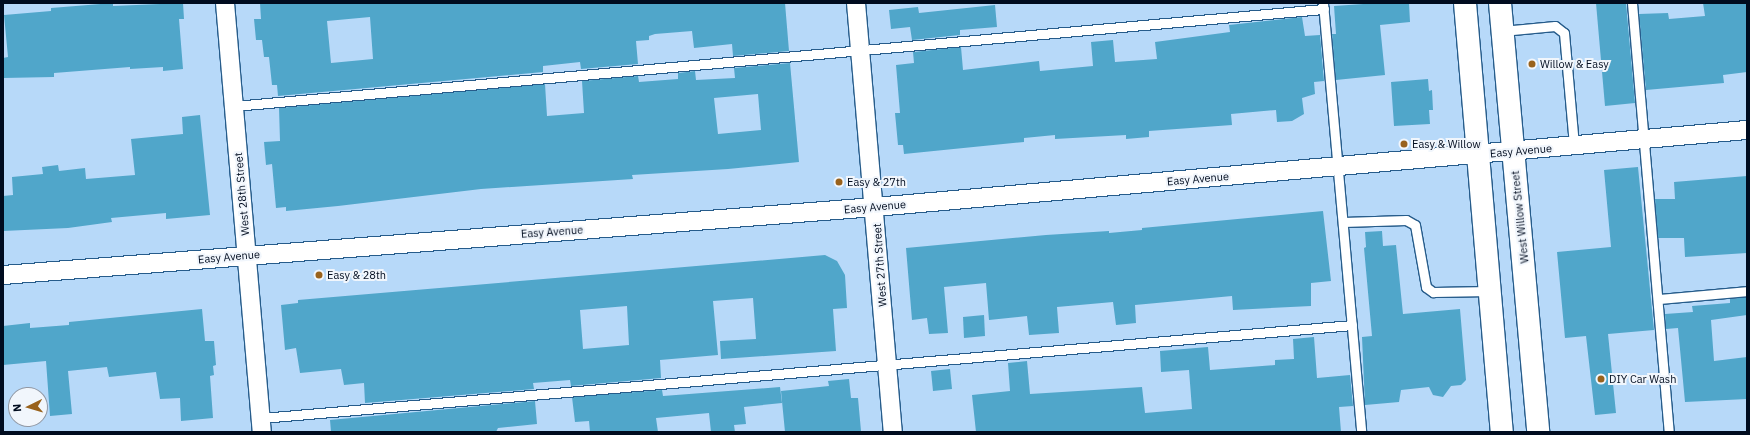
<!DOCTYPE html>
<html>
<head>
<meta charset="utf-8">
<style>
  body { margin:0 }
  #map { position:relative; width:1750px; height:435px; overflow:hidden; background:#b7d9f9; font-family:"IBM Plex Sans",sans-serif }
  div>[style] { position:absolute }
  .building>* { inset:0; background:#50a6ca }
  .roads { filter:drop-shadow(1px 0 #265c8b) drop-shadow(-1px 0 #265c8b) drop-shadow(0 1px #265c8b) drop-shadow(0 -1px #265c8b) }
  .lane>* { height:9px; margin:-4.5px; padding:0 4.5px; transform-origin:4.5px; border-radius:4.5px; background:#fff }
  .street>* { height:18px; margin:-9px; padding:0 9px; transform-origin:9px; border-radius:9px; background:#fff }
  .primary>* { height:22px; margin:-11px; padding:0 11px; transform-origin:11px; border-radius:11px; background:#fff }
  .dots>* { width:11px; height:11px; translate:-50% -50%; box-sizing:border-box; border:2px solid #f1f6fc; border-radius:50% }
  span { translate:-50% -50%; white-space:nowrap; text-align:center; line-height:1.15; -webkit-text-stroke:4px #f1f6fc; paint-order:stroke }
  .poi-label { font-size:11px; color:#000c1f }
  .left { translate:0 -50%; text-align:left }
  .street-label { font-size:11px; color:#000c1f }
  .frame { position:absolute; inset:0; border:4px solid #000c1f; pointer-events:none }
  .north { position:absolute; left:8px; top:387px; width:40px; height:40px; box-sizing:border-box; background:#f1f6fc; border:1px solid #9198a4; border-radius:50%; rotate:265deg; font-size:11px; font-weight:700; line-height:16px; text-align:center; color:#000c1f }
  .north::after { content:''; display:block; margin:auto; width:14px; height:18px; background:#99621c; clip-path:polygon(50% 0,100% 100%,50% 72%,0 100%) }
</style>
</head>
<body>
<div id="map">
  <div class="building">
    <div style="clip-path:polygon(113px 3px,113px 6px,183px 3px,184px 19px,179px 19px,183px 69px,163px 71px,163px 67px,130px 69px,130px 67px,54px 73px,54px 77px,3px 78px,3px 58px,8px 57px,4px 15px,51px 11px,51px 8px)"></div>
    <div style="clip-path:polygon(evenodd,260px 3px,785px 3px,789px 51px,733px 56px,732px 44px,694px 48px,692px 31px,655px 34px,649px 36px,649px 40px,636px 41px,638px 64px,581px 69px,580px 62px,543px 66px,543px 72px,278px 96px,277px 85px,272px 85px,269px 57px,264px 57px,262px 40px,256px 40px,254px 19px,261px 19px,260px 3px,370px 17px,373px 59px,331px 63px,327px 21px,370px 17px)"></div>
    <div style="clip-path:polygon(1378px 3px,1409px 3px,1410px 22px,1380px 25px,1385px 75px,1336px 80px,1332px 34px,1336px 34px,1334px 6px)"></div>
    <div style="clip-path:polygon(1596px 3px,1626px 3px,1635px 103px,1605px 106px)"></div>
    <div style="clip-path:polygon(1703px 3px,1747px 3px,1747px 72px,1723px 75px,1724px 83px,1646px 90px,1639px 14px,1668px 13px,1669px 19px,1705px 16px)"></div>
    <div style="clip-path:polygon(995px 5px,997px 27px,960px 30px,960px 35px,912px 40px,910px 27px,891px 29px,889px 10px,918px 7px,919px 13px)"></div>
    <div style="clip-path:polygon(1302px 17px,1305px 36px,1320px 35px,1324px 81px,1314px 82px,1315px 94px,1302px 98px,1304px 114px,1292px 121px,1277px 122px,1276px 110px,1231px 114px,1232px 125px,1149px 131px,1149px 137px,1126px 139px,1126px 135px,1055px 139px,1055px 135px,1024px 138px,1024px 142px,904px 154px,903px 145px,898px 145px,895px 113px,900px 113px,896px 65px,914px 63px,913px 52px,961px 47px,963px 70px,1039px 61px,1040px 71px,1093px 66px,1091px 42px,1113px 40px,1115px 62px,1157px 59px,1155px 42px,1230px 32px,1229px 25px)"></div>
    <div style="clip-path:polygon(evenodd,790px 63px,799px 162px,728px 169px,632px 175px,633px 179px,481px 189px,338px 206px,286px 211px,286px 207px,276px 208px,272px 164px,266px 165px,264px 142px,280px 141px,279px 108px,545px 84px,547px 116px,584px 113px,582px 81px,638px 76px,639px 82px,678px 79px,678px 73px,695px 71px,696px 80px,735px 78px,734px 68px,790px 63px,758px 94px,761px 130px,718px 134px,714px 98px,758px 94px)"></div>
    <div style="clip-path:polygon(1428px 79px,1429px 91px,1432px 90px,1433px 110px,1429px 110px,1430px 124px,1394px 126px,1391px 82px)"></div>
    <div style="clip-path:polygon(200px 115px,210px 215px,166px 219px,166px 213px,111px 218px,112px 222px,68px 228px,3px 231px,3px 196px,13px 195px,12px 177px,43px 174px,42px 167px,58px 165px,59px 171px,85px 168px,86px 179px,135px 175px,131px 139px,183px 134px,182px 117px)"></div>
    <div style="clip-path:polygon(1638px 167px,1654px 330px,1608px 334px,1616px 413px,1595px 415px,1586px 336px,1565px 338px,1557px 252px,1611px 247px,1604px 170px)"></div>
    <div style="clip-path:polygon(1747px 176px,1747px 253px,1685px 257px,1684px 238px,1658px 238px,1655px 199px,1675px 199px,1674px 182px)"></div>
    <div style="clip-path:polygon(1323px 211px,1331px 281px,1311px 283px,1311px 306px,1233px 310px,1232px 296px,1135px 305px,1136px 323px,1116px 325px,1113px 302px,1057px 307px,1059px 333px,1029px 335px,1027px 316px,989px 320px,986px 283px,944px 287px,948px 333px,929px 334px,927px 318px,912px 320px,906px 248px,1046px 235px,1109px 231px,1109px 233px,1142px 230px,1142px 228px)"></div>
    <div style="clip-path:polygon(1382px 231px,1383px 246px,1396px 245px,1403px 314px,1460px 309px,1466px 380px,1461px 385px,1451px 386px,1443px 397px,1433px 395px,1429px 387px,1401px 390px,1399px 402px,1365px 405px,1362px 337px,1372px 336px,1364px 248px,1366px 247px,1365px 232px)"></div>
    <div style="clip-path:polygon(evenodd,825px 255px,837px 261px,845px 275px,847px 308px,833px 309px,836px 351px,721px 359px,720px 341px,756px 339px,753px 298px,713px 301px,718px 355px,660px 360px,661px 378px,571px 386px,570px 380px,533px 383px,534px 389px,365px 403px,364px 383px,344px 385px,341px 369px,300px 373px,296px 348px,285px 350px,281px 305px,298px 303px,298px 300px,825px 255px,627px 306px,629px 345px,583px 349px,580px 310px,627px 306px)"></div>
    <div style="clip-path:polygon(1747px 297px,1747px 315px,1711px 320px,1714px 361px,1747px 357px,1747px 399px,1685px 402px,1678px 328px,1666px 329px,1665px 314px,1693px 312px,1692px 306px,1730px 303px,1730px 299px)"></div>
    <div style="clip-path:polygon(202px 309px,205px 341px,214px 341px,216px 365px,213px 366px,214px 375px,210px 376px,213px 418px,181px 421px,180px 398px,160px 399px,156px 372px,109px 377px,107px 367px,68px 371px,72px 414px,50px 416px,46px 361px,3px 365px,3px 326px,30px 323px,30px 328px,69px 325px,69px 322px)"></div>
    <div style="clip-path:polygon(984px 315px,985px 336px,964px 338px,963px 317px)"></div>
    <div style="clip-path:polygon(1314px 337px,1317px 378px,1350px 375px,1353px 406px,1339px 407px,1341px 432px,976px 432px,972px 395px,1010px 391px,1008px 363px,1027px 361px,1030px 394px,1142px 387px,1145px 413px,1192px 409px,1189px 370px,1161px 372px,1160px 351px,1208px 347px,1210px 370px,1275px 365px,1275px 360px,1294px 359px,1293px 339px)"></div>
    <div style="clip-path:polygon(950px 369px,952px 389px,933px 391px,931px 371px)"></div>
    <div style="clip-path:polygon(849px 379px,851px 398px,858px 398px,861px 431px,785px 432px,781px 391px,829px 386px,828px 381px)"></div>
    <div style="clip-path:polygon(780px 387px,782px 403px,744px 407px,746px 424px,734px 425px,735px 432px,711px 432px,709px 413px,656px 418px,658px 432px,590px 432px,589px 421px,575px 422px,572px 397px,662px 390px,663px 396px)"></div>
    <div style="clip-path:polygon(535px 401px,537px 424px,498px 428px,496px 432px,331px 432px,330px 420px)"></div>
  </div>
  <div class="roads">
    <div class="lane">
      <div style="left:1323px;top:3px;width:431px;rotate:84.9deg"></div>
      <div style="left:1632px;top:3px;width:431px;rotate:85.1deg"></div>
      <div style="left:1502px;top:31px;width:53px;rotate:-5.4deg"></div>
      <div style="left:1555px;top:26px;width:11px;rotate:38deg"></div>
      <div style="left:1564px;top:33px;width:113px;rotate:84.9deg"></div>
      <div style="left:234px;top:106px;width:1094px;rotate:-5.09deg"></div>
      <div style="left:1343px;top:222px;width:63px;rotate:-1.8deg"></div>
      <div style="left:1406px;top:220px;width:10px;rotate:29deg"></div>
      <div style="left:1415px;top:225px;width:63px;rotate:79.9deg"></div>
      <div style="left:1426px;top:287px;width:9px;rotate:36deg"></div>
      <div style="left:1433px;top:292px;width:57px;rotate:-1deg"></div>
      <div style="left:1658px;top:299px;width:89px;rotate:-5.1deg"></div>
      <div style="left:261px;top:418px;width:1095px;rotate:-4.87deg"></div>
    </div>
    <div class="street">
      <div style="left:225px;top:3px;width:431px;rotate:85.1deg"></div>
      <div style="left:856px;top:3px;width:431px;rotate:85.1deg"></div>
      <div style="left:3px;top:275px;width:875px;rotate:-4.46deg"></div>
      <div style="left:875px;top:207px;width:875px;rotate:-5.05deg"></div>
    </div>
    <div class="primary">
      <div style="left:1465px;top:3px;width:431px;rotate:85.1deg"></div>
      <div style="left:1500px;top:3px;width:431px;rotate:84.9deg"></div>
    </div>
  </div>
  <div class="dots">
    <div style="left:1532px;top:64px;background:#99621c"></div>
    <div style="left:1404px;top:144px;background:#99621c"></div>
    <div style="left:839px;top:182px;background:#99621c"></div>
    <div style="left:319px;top:275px;background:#99621c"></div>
    <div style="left:1601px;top:379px;background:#99621c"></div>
  </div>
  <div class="poi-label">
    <span class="left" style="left:1540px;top:64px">Willow &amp; Easy</span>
    <span class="left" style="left:1412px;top:144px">Easy &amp; Willow</span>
    <span class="left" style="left:847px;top:182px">Easy &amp; 27th</span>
    <span class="left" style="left:327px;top:275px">Easy &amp; 28th</span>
    <span class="left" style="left:1609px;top:379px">DIY Car Wash</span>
  </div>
  <div class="street-label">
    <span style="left:1521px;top:151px;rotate:-5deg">Easy Avenue</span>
    <span style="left:1198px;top:179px;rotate:-5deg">Easy Avenue</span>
    <span style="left:242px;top:194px;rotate:-95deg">West 28th Street</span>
    <span style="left:875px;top:207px;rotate:-5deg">Easy Avenue</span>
    <span style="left:1520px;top:217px;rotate:-96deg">West Willow Street</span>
    <span style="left:552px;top:232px;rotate:-4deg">Easy Avenue</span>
    <span style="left:229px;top:257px;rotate:-5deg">Easy Avenue</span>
    <span style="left:880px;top:265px;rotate:-94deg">West 27th Street</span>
  </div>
  <div class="frame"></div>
  <div class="north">N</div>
</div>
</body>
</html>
